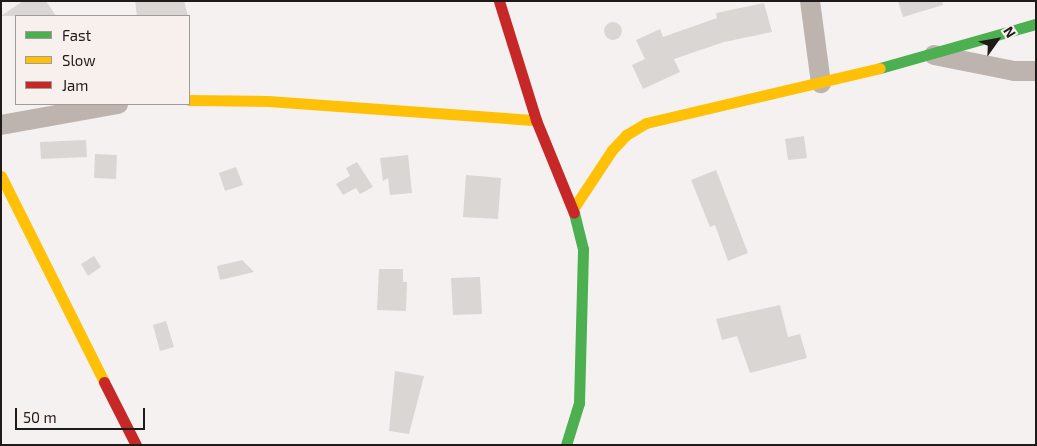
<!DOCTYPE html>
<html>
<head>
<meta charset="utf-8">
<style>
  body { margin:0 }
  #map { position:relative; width:1037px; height:446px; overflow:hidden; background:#f5f1f0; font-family:"Exo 2",sans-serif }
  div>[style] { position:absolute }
  .building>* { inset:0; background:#d9d6d4 }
  .round { border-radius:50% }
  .street>* { height:20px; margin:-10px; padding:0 10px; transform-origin:10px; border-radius:10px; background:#beb4af }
  .fast>* { height:11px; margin:-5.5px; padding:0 5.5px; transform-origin:5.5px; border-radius:5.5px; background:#4caf50 }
  .slow>* { height:11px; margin:-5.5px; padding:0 5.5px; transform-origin:5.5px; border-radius:5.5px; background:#ffc107 }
  .jam>* { height:11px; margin:-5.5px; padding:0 5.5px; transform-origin:5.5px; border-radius:5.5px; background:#c62828 }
  span { translate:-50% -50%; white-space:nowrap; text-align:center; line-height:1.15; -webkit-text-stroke:4.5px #f8f0ed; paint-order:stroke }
  .frame { position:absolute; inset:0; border:2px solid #1e1b1a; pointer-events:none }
  .legend { position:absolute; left:15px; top:15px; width:175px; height:90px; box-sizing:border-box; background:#f8f0ed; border:1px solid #a19b99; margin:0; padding:6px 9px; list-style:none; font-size:15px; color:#1e1b1a }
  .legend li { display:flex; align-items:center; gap:10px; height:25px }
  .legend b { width:25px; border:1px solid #a19b99 }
  .north { position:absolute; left:972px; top:15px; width:50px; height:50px; -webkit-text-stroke:4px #f8f0ed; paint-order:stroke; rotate:58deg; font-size:14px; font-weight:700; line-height:20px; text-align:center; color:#1e1b1a }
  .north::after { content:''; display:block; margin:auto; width:18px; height:22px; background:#1e1b1a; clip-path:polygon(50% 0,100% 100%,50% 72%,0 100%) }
  .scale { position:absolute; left:15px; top:408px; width:130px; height:22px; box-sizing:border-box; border:2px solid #1e1b1a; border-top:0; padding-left:6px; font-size:15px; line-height:18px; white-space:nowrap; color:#1e1b1a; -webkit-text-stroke:4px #f8f0ed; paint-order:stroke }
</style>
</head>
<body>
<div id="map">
  <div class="building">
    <div style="clip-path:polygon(23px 1px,46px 1px,56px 16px,1px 16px)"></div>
    <div style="clip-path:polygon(135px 1px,184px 1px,188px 16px,137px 16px)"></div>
    <div style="clip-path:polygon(898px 1px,942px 1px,943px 5px,903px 17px)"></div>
    <div style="clip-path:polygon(764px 3px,772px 32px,724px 42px,674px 59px,680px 72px,643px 89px,632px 65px,645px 59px,636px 40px,660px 29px,663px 37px,717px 18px,716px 13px)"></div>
    <div class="round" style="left:604px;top:22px;width:18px;height:18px"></div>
    <div style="clip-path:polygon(804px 136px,807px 158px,788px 160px,785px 139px)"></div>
    <div style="clip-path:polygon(86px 140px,87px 157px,41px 159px,40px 142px)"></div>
    <div style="clip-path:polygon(95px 154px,117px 155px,116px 179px,94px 178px)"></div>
    <div style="clip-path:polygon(408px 155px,412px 193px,390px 195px,388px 178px,383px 181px,380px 158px)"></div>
    <div style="clip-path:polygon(357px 162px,373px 187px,360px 194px,356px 188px,343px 195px,336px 184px,350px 176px,346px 168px)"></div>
    <div style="clip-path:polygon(236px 167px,243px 185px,225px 191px,219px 173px)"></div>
    <div style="clip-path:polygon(716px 170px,748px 253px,728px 261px,715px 225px,710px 227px,691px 180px)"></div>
    <div style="clip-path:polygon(466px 175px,501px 178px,498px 219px,463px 217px)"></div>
    <div style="clip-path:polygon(94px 256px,101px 267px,88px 276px,81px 264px)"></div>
    <div style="clip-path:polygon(242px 260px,254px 272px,220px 280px,217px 266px)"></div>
    <div style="clip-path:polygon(379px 269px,403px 269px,403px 282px,407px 282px,406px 311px,377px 310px)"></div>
    <div style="clip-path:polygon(480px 277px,482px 314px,453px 315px,451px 278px)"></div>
    <div style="clip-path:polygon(780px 305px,788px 337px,800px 334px,807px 358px,750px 373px,737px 336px,722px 340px,716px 319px)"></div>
    <div style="clip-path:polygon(166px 321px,174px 347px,160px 351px,153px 325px)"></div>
    <div style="clip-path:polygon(395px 371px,424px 376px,409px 434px,389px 431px)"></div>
  </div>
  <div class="street">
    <div style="left:810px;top:1px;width:83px;rotate:82.4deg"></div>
    <div style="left:934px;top:55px;width:82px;rotate:11.3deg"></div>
    <div style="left:1014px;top:71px;width:22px"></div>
    <div style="left:1px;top:125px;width:119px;rotate:-10.2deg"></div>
  </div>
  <div class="fast">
    <div style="left:880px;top:68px;width:162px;rotate:-15.8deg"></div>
    <div style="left:566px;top:445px;width:44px;rotate:-72.8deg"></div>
    <div style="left:579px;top:403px;width:154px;rotate:-88.5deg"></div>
    <div style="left:583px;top:249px;width:37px;rotate:-104deg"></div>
  </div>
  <div class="slow">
    <div style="left:189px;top:100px;width:79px;rotate:0.7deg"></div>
    <div style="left:268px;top:101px;width:269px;rotate:4.1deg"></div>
    <div style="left:1px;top:176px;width:230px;rotate:63.4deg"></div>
    <div style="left:573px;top:209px;width:71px;rotate:-56.5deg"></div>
    <div style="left:612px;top:150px;width:21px;rotate:-47deg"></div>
    <div style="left:626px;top:135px;width:23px;rotate:-31deg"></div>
    <div style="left:646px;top:123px;width:240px;rotate:-13.2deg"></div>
  </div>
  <div class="jam">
    <div style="left:499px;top:1px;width:125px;rotate:72.7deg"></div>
    <div style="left:536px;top:120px;width:100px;rotate:67.8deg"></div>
    <div style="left:104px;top:382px;width:71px;rotate:63.1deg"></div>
  </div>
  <div class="frame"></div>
  <ul class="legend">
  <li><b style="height:6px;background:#4caf50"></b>Fast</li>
  <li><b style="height:6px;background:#ffc107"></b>Slow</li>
  <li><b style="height:6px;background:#c62828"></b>Jam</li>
  </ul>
  <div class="north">N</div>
  <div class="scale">50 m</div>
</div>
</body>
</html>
